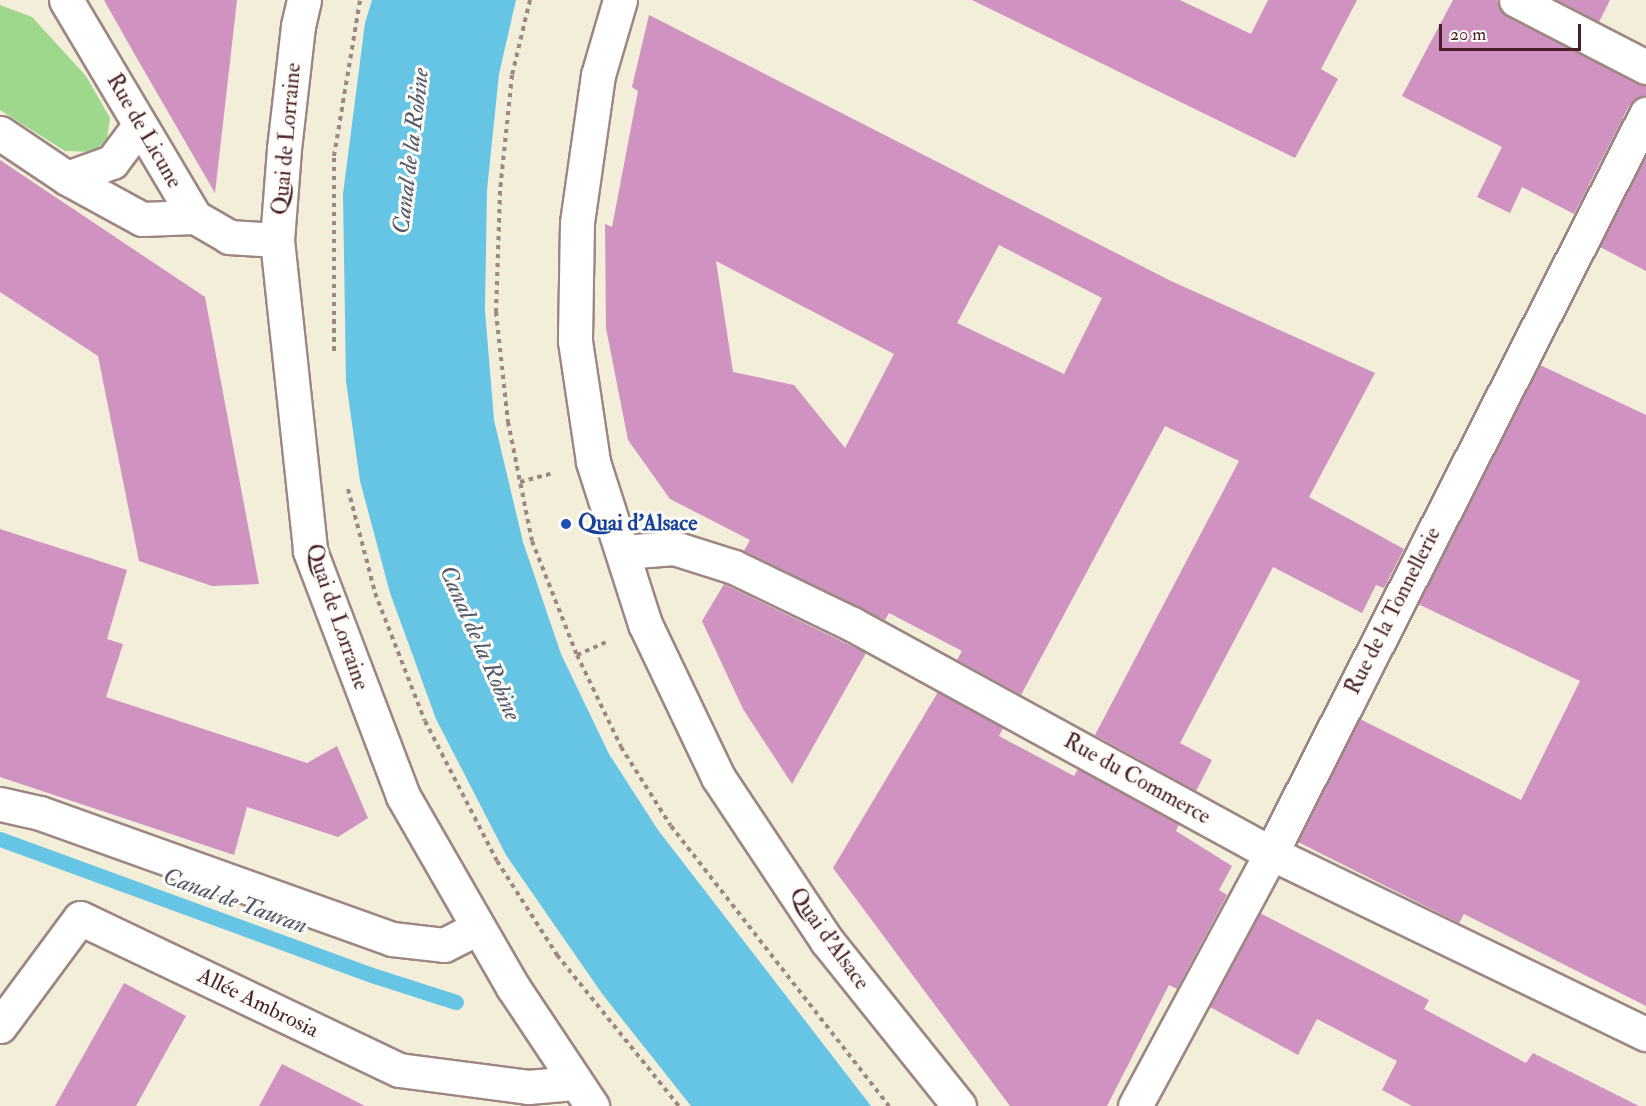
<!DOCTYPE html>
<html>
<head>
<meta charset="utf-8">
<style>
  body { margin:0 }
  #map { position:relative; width:1646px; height:1106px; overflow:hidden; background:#f2eed9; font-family:"IM FELL Double Pica",serif }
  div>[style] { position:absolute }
  .green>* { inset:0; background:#9dd88c }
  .water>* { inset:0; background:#66c5e4 }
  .stream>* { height:15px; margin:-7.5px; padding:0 7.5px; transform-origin:7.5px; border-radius:7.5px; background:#66c5e4 }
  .building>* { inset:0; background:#d093c1 }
  .path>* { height:4px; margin-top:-2px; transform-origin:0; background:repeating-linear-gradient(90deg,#9e8682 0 4.5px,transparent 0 9px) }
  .roads { filter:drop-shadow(2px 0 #9e8682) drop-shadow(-2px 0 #9e8682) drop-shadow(0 2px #9e8682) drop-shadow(0 -2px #9e8682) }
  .minor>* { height:33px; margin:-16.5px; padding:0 16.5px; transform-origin:16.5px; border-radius:16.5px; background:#fff }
  .dots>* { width:16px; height:16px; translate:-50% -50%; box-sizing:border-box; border:3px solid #fdfcf7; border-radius:50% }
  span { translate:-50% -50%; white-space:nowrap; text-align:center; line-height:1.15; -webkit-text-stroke:6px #fdfcf7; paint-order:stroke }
  .street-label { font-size:22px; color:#4a1f2b }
  .transit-label { font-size:22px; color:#164399; font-weight:700 }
  .left { translate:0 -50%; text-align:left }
  .water-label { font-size:24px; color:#54596c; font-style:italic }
  .scale { position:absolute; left:1439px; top:24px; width:142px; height:27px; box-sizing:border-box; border:3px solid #4a1f2b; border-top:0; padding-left:8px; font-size:18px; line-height:21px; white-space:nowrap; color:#4a1f2b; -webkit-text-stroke:4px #fdfcf7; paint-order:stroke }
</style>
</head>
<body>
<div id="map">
  <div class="green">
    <div style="clip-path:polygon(0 5px,32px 17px,86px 76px,110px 118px,107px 139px,94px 152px,65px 151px,0 110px)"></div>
  </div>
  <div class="water">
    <div style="clip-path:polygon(372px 0,516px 0,499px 74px,487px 190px,485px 310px,494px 420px,523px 542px,561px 654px,609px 754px,658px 830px,871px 1106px,691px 1106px,603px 995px,506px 855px,436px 719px,390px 593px,360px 481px,346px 381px,343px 194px,365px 23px)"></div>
  </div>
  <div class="stream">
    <div style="left:0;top:839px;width:399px;rotate:20.1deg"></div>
    <div style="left:375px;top:976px;width:85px;rotate:17.8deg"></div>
  </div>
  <div class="building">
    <div style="clip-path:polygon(104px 0,237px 0,215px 193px,135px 55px)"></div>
    <div style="clip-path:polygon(972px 0,1180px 0,1251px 34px,1268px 0,1357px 0,1321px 69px,1338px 79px,1295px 158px)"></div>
    <div style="clip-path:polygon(1453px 0,1497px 0,1507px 17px,1646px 86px,1646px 95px,1629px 106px,1574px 214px,1522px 187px,1510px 213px,1477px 197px,1502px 147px,1402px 96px)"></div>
    <div style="clip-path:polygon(1557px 0,1610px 0,1599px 22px)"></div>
    <div style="clip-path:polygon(evenodd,649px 15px,1171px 281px,1375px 373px,1309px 497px,1404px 549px,1384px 588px,1376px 585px,1362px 613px,1273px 567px,1180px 743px,1212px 760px,1196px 791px,1095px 735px,1239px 461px,1165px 426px,1021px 695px,957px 660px,962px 651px,889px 613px,885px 620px,744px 551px,750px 540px,670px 499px,628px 440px,606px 328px,605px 224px,612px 227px,638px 91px,632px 87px,649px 15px,999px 245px,1102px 298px,1064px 374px,957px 323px,999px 245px,649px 15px,716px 261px,894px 354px,845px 448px,794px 385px,733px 372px,716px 261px)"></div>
    <div style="clip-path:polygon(1646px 155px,1646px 271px,1600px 247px)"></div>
    <div style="clip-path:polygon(0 160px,205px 297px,259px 584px,212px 586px,139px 561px,98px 356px,0 292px)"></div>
    <div style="clip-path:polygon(1540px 365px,1646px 415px,1646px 1006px,1464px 914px,1459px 923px,1298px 842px,1360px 719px,1521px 800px,1580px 681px,1418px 604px)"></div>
    <div style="clip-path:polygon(0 529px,127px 570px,107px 639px,123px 644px,106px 697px,307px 763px,337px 746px,368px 818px,338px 837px,247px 807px,234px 855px,0 777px)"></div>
    <div style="clip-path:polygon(724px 584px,866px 653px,792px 784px,743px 709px,702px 621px)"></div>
    <div style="clip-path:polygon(938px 692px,1003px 728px,999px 736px,1074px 776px,1078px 769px,1179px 824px,1176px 831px,1232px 866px,1219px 890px,1227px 895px,1177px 989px,1169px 985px,1107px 1106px,1010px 1106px,833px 868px)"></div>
    <div style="clip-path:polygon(1260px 913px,1429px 1000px,1424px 1009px,1526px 1063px,1533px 1053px,1639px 1106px,1412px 1106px,1382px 1090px,1397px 1061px,1317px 1019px,1298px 1055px,1210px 1007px)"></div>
    <div style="clip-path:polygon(124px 983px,186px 1016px,136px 1106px,55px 1106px)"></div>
    <div style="clip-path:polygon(282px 1064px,365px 1106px,259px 1106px)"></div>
  </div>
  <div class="path">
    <div style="left:530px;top:0;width:77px;rotate:103.5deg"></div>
    <div style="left:512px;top:75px;width:117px;rotate:95.9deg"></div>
    <div style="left:500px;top:191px;width:121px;rotate:91.9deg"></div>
    <div style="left:496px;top:312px;width:111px;rotate:83.8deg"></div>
    <div style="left:508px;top:422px;width:121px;rotate:78.6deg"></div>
    <div style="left:532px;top:541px;width:123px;rotate:68.5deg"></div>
    <div style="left:577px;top:655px;width:102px;rotate:64.4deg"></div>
    <div style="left:621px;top:747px;width:93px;rotate:57.7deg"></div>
    <div style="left:671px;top:826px;width:355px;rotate:52.1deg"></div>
    <div style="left:334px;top:351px;width:195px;rotate:-90deg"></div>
    <div style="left:334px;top:156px;width:158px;rotate:-80.5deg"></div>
    <div style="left:520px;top:482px;width:35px;rotate:-15deg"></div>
    <div style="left:348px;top:489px;width:107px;rotate:75.4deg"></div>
    <div style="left:375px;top:593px;width:137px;rotate:68.7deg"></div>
    <div style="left:425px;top:721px;width:157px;rotate:62.8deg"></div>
    <div style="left:497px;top:861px;width:112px;rotate:57.4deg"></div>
    <div style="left:557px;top:955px;width:194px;rotate:51.1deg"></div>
    <div style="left:577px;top:655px;width:32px;rotate:-24deg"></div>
  </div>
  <div class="roads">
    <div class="minor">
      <div style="left:66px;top:0;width:252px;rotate:59.3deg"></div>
      <div style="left:304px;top:0;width:27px;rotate:103deg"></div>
      <div style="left:298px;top:26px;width:124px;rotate:96.5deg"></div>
      <div style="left:284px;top:149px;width:91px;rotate:94.4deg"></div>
      <div style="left:277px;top:240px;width:313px;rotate:83.9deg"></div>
      <div style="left:310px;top:551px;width:262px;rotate:69.2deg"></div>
      <div style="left:403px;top:796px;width:220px;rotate:60.1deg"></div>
      <div style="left:513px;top:987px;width:143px;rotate:56.4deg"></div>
      <div style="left:620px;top:0;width:78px;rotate:106.3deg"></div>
      <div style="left:598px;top:75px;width:149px;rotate:98.1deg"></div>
      <div style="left:577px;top:223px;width:118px;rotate:91deg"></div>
      <div style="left:575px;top:341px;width:122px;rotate:81.5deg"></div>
      <div style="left:593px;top:462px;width:170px;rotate:72.2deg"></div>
      <div style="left:645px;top:624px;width:170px;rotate:64.5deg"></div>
      <div style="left:718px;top:777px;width:197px;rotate:56.4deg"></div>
      <div style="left:827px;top:941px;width:211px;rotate:51.3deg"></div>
      <div style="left:1516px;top:0;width:146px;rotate:27.3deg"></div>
      <div style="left:0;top:133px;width:81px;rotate:33.9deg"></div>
      <div style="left:67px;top:178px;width:85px;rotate:28.7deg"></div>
      <div style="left:142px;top:219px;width:53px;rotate:-2.2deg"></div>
      <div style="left:195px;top:217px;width:39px;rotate:30deg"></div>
      <div style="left:229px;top:237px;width:48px;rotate:3.6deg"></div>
      <div style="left:67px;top:178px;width:48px;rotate:-19.6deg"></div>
      <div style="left:112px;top:162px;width:45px;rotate:-53.1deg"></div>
      <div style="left:623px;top:552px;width:51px;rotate:-4.5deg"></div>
      <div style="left:674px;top:548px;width:63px;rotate:17.6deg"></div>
      <div style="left:734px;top:567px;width:131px;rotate:25.8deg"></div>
      <div style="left:852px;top:624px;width:477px;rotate:28.7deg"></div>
      <div style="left:1271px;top:853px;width:416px;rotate:25.8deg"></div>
      <div style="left:0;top:804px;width:41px;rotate:12.7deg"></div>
      <div style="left:40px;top:813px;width:374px;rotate:19.7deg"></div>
      <div style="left:392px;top:939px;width:52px;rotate:6.6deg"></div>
      <div style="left:444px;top:945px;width:37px;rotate:-27deg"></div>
      <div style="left:0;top:1026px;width:134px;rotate:-53.5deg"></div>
      <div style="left:80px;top:918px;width:353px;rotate:25.5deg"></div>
      <div style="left:399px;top:1070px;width:130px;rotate:7.5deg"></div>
      <div style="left:528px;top:1087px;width:46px;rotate:-5deg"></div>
      <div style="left:1135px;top:1106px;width:287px;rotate:-61.7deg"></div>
      <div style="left:1271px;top:853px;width:829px;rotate:-63.09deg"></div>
    </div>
  </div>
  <div class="dots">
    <div style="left:566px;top:524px;background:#1a4fb4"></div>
  </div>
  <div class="street-label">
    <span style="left:144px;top:131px;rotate:60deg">Rue de Licune</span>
    <span style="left:287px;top:139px;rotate:-85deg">Quai de Lorraine</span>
    <span style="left:1393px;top:611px;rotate:-63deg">Rue de la Tonnellerie</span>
    <span style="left:337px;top:617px;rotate:71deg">Quai de Lorraine</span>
    <span style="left:1137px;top:779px;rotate:29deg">Rue du Commerce</span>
    <span style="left:829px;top:939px;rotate:54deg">Quai d'Alsace</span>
    <span style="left:258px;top:1003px;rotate:26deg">Allée Ambrosia</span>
  </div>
  <div class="transit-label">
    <span class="left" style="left:578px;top:524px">Quai d'Alsace</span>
  </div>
  <div class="water-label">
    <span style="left:411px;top:151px;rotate:-83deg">Canal de la Robine</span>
    <span style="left:480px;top:643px;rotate:66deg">Canal de la Robine</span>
    <span style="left:235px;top:901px;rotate:20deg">Canal de Tauran</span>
  </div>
  <div class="scale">20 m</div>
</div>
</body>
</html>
